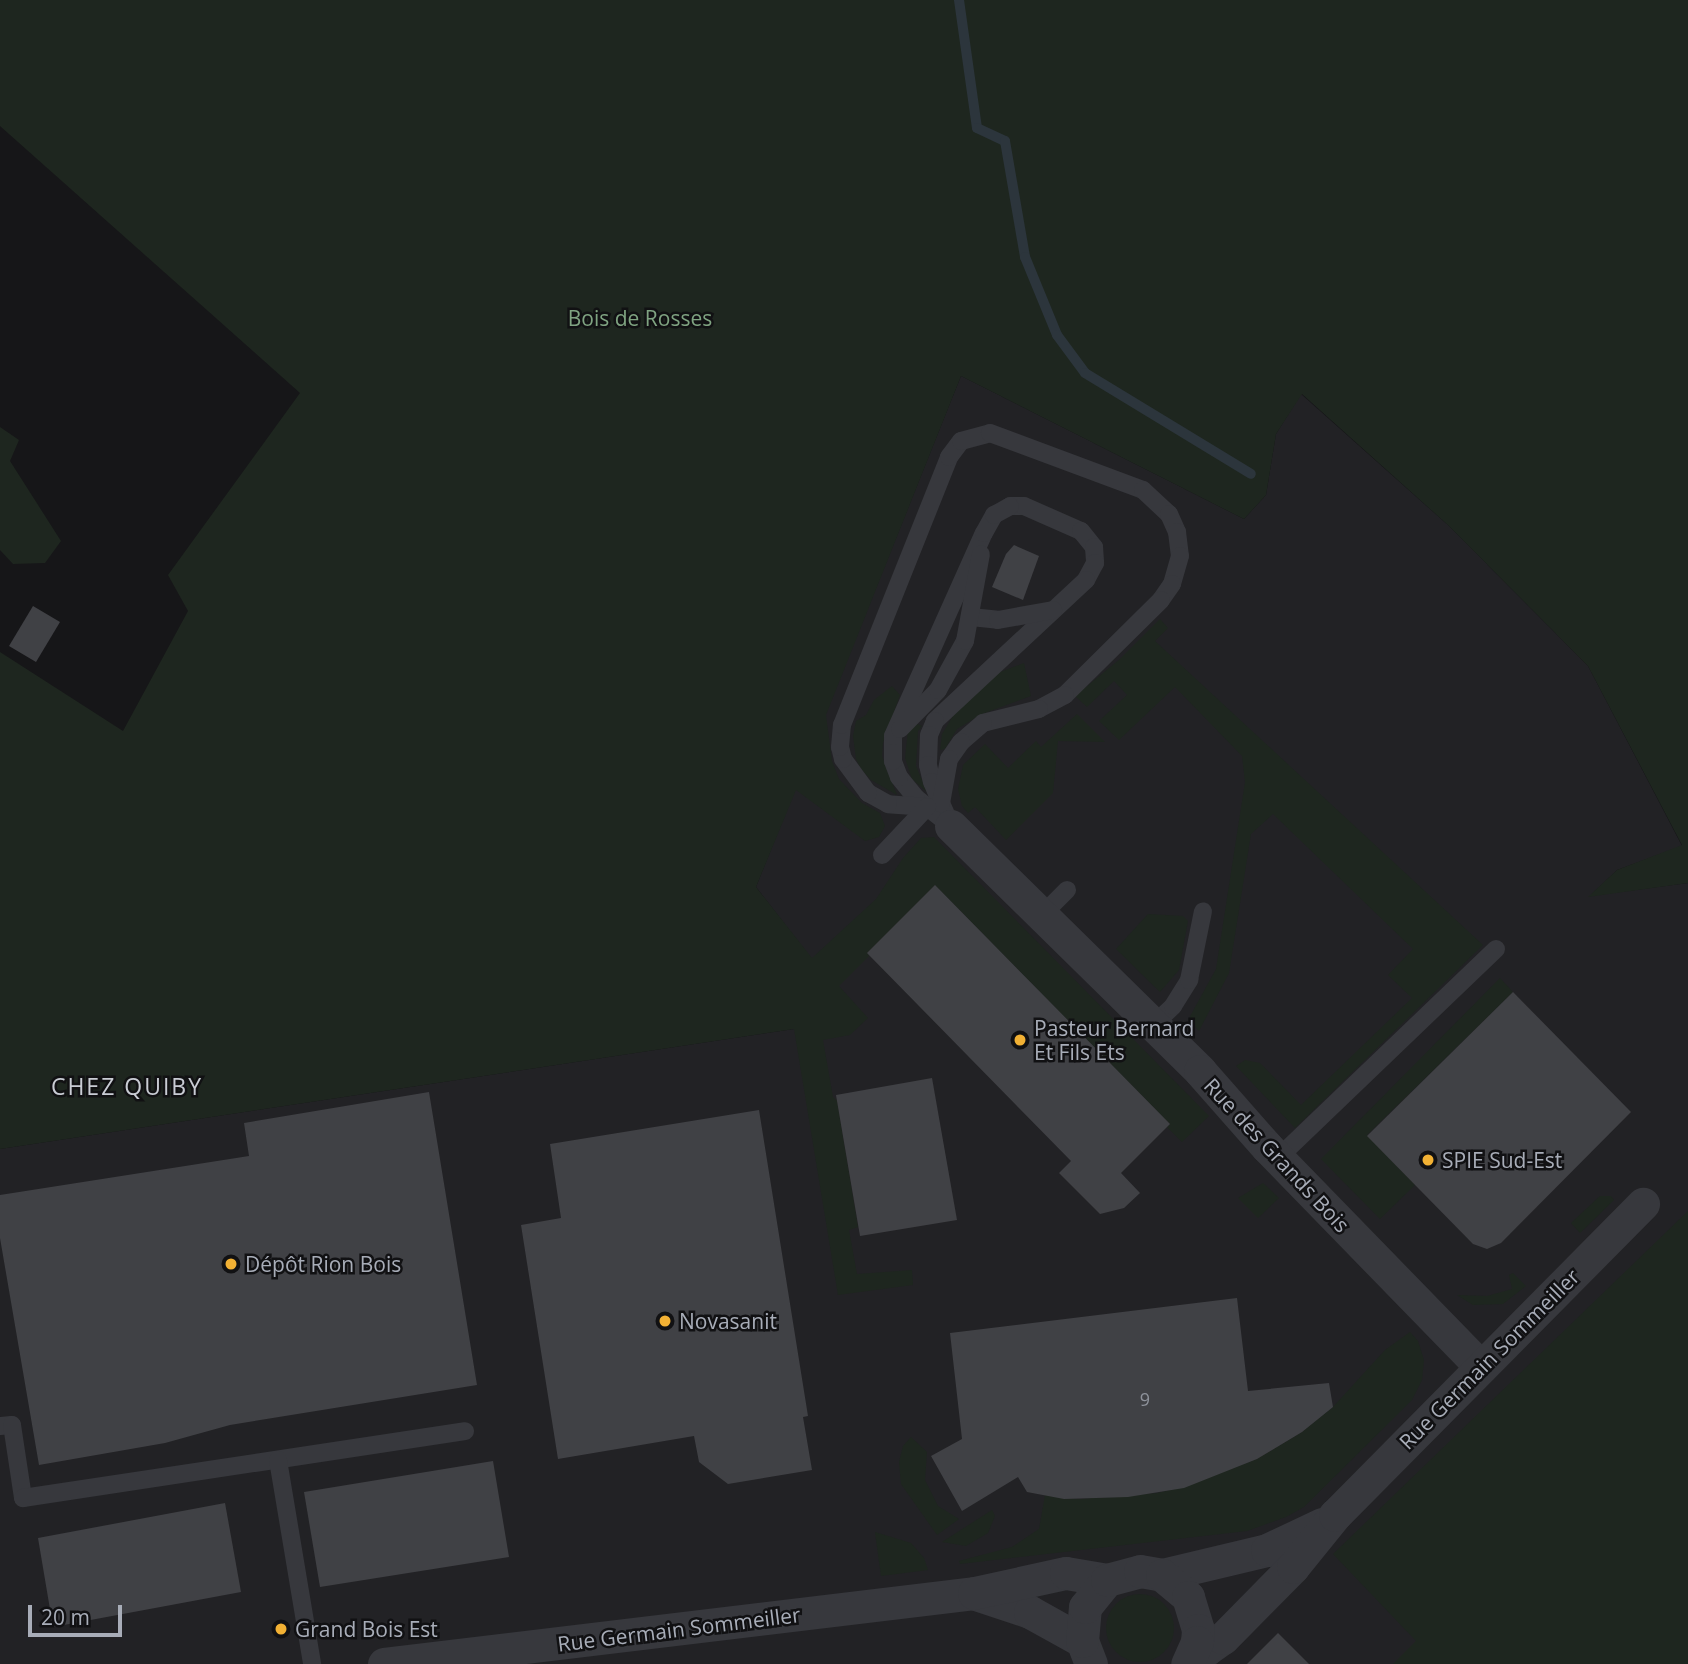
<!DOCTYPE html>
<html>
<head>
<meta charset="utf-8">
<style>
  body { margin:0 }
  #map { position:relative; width:1688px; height:1664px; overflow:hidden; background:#161618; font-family:"Open Sans",sans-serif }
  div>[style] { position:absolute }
  .built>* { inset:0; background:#222225 }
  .green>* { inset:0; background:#1e261f }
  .round { border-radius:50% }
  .stream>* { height:10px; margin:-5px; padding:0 5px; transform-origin:5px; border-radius:5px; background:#2c353c }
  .building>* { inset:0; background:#404145 }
  .lane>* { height:18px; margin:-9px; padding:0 9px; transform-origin:9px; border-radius:9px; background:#37383d }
  .street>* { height:33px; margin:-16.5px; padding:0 16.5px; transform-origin:16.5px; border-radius:16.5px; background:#37383d }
  .dots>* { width:19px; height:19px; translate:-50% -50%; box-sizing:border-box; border:4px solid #111113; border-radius:50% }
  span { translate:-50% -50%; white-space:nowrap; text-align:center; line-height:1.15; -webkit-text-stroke:5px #111113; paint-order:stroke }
  .number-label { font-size:18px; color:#8e929b }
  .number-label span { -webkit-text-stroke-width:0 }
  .park-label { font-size:21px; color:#7fa381 }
  .poi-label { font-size:21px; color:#a8adb8 }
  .left { translate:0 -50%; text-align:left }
  .street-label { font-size:21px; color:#a8adb8 }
  .neighbourhood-label { font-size:23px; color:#c9ccd4; letter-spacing:2px }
  .scale { position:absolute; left:28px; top:1605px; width:94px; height:32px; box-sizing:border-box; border:4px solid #a8adb8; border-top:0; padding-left:9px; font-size:21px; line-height:24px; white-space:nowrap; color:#a8adb8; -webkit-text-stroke:5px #111113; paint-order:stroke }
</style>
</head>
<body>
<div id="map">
  <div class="built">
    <div style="clip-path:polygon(961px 376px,1244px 519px,1266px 495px,1276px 434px,1301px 394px,1449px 526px,1588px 666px,1682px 846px,1617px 870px,1590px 896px,1688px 883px,1688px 1664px,0 1664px,0 1149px,794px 1029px,842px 998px,756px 887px)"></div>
  </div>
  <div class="green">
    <div style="clip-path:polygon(0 0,1688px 0,1688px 883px,1588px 897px,1617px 870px,1682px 845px,1588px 666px,1449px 526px,1302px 394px,1276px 434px,1266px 495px,1244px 519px,961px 376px,826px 715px,832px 761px,839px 779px,862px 803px,880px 813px,885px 826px,879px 837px,865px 841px,796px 790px,756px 887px,812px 958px,876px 899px,903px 858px,921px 838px,934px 837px,1209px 1116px,1182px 1142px,1167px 1127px,1170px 1124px,935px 885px,867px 953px,869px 956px,839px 986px,868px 1018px,850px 1035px,823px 1040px,833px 1097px,837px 1101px,858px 1227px,849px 1230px,857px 1274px,912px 1270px,913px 1285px,838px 1295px,794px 1029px,0 1149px,0 652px,123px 731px,188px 611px,168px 575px,300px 393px,0 126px)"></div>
    <div style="clip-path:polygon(0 427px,19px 440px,10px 461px,61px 541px,45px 563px,13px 564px,0 550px)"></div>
    <div style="clip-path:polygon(1160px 619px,1168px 628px,1155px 641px,1483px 945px,1295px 1128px,1236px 1066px,1245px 1060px,1260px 1063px,1301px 1105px,1412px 998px,1388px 975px,1413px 949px,1273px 814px,1251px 834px,1229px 973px,1199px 1031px,1188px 1020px,1216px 969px,1245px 782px,1242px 756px,1175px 687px,1119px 740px,1099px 721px,1127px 695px,1114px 681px,1087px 707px,1075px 696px,1120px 659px)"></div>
    <div style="clip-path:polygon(1024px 663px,1031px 696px,982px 714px,957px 729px,945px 749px,940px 750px,942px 734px,953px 716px,995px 674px)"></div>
    <div style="clip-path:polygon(892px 686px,900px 695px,883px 743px,882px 756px,897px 795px,871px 780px,861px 769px,856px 759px,853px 736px,856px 721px,866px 715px,874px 700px)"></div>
    <div style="clip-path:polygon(1077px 714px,1105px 742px,1058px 741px,1053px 793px,1006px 840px,975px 807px,968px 813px,962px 806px,958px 789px,963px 765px,985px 744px,1008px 768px,1036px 741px,1041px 747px)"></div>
    <div style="clip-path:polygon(913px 722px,922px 726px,918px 731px,916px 766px,927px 792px,912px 779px,905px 758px,908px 730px)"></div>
    <div style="clip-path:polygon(1148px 914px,1183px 916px,1188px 921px,1179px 970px,1160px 992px,1116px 949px)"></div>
    <div style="clip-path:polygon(1500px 978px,1513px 992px,1367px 1135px,1415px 1185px,1380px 1219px,1321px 1159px)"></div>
    <div style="clip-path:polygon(1263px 1183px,1279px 1198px,1258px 1218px,1238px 1198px)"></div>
    <div style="clip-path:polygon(1600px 1196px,1611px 1196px,1614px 1200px,1580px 1233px,1571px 1223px)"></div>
    <div style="clip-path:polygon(1688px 1211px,1688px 1664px,1393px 1664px,1416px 1641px,1333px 1554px)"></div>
    <div style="clip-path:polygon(1513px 1273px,1526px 1286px,1503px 1304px,1473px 1305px,1457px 1295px,1487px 1296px,1512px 1289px,1509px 1275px)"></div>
    <div style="clip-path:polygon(1410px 1332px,1418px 1341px,1424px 1360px,1422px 1380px,1412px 1400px,1304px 1507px,1286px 1517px,1247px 1531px,960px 1564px,959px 1561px,1012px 1547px,1039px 1529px,1045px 1495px,1080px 1499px,1157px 1493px,1184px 1487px,1257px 1459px,1302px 1432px,1333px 1407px,1385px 1350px)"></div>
    <div style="clip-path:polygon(911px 1437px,927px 1452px,925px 1480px,938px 1506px,959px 1519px,937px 1535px,901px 1484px,899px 1462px,903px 1446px)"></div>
    <div style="clip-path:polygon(992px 1510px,995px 1516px,988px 1533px,966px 1546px,942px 1542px)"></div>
    <div style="clip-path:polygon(875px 1532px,911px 1543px,924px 1558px,928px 1570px,881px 1576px)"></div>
    <div class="round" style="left:1106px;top:1594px;width:68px;height:68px"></div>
  </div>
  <div class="stream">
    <div style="left:959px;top:0;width:129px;rotate:82deg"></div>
    <div style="left:977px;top:128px;width:31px;rotate:25deg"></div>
    <div style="left:1005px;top:141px;width:118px;rotate:80.2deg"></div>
    <div style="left:1025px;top:257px;width:84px;rotate:67.7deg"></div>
    <div style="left:1057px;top:335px;width:47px;rotate:53.6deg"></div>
    <div style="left:1085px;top:373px;width:194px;rotate:31.3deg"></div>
  </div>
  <div class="building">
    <div style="clip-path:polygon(1014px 545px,1039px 556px,1023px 600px,992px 587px,1006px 554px)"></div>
    <div style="clip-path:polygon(33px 606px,60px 622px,36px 662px,9px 646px)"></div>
    <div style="clip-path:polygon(935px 885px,1170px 1124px,1121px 1173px,1140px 1193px,1124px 1208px,1100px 1214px,1059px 1173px,1071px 1161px,867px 953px)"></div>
    <div style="clip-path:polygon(1513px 992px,1631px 1112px,1501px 1243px,1487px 1249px,1473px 1244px,1367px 1136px)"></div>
    <div style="clip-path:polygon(932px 1078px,957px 1220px,860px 1236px,836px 1095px)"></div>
    <div style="clip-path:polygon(429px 1092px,477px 1385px,230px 1425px,165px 1443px,39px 1465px,0 1238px,0 1195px,249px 1156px,244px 1123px)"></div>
    <div style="clip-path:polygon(759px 1110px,808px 1416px,803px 1417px,812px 1470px,728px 1484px,699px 1462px,694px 1436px,558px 1459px,521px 1225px,561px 1218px,550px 1144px)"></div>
    <div style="clip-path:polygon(1237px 1298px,1248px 1391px,1329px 1383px,1333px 1407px,1302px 1432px,1257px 1459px,1184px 1488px,1128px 1497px,1064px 1499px,1027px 1492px,1018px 1477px,962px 1511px,931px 1456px,962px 1439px,950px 1333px)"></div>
    <div style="clip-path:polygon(493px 1461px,509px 1557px,320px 1587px,304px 1492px)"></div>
    <div style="clip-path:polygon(225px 1503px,241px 1592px,53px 1627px,38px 1538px)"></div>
    <div style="clip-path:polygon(1278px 1633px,1309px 1664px,1247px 1664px)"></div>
  </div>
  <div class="lane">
    <div style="left:1010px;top:506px;width:14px"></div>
    <div style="left:1024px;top:506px;width:62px;rotate:23.7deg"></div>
    <div style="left:1081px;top:531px;width:21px;rotate:51deg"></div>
    <div style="left:1094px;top:547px;width:16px;rotate:86deg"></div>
    <div style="left:1095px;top:563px;width:19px;rotate:118deg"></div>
    <div style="left:1086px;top:580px;width:207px;rotate:137deg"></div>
    <div style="left:935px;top:721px;width:15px;rotate:113deg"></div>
    <div style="left:929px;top:735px;width:30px;rotate:92deg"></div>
    <div style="left:928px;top:765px;width:17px;rotate:77deg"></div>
    <div style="left:932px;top:782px;width:48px;rotate:66.6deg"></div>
    <div style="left:951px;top:826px;width:45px;rotate:-141.3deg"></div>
    <div style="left:916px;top:798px;width:27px;rotate:-129deg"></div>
    <div style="left:899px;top:777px;width:17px;rotate:-111deg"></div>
    <div style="left:893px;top:761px;width:25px;rotate:-90deg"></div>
    <div style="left:893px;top:736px;width:222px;rotate:-65.9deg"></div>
    <div style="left:984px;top:533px;width:21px;rotate:-61deg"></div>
    <div style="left:994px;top:515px;width:18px;rotate:-29deg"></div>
    <div style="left:971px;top:617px;width:27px;rotate:6deg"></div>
    <div style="left:998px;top:620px;width:56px;rotate:-10.3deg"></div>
    <div style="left:900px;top:729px;width:54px;rotate:-45.7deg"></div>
    <div style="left:938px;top:690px;width:56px;rotate:-61.1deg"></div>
    <div style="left:965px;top:641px;width:88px;rotate:-79.6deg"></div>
    <div style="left:927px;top:807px;width:39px;rotate:-176deg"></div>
    <div style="left:888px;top:804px;width:23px;rotate:-151deg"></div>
    <div style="left:868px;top:793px;width:42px;rotate:-126.3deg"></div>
    <div style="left:843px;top:759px;width:12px;rotate:-104deg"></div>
    <div style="left:840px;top:747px;width:22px;rotate:-85deg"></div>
    <div style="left:842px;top:725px;width:289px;rotate:-68.2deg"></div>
    <div style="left:949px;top:457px;width:20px;rotate:-53deg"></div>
    <div style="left:961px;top:441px;width:30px;rotate:-15deg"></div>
    <div style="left:990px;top:433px;width:163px;rotate:20.4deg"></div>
    <div style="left:1143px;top:490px;width:35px;rotate:43deg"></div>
    <div style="left:1169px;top:514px;width:20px;rotate:66deg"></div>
    <div style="left:1177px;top:532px;width:24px;rotate:83deg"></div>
    <div style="left:1180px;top:556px;width:29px;rotate:106deg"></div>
    <div style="left:1172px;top:584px;width:19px;rotate:125deg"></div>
    <div style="left:1161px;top:600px;width:135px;rotate:135.3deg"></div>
    <div style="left:1065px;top:695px;width:30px;rotate:152deg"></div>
    <div style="left:1039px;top:709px;width:58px;rotate:166deg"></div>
    <div style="left:983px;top:723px;width:29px;rotate:139deg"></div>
    <div style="left:961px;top:742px;width:21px;rotate:125deg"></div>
    <div style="left:949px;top:759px;width:45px;rotate:100.3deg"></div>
    <div style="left:882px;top:855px;width:66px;rotate:-46.8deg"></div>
    <div style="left:1043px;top:914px;width:34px;rotate:-45deg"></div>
    <div style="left:1154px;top:1024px;width:26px;rotate:-43deg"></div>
    <div style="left:1173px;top:1006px;width:31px;rotate:-58deg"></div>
    <div style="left:1189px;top:980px;width:70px;rotate:-78.5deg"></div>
    <div style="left:1278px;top:1158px;width:302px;rotate:-43.8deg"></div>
    <div style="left:0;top:1426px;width:12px;rotate:-5deg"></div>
    <div style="left:12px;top:1425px;width:74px;rotate:81.4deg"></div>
    <div style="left:23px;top:1498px;width:447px;rotate:-8.6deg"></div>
    <div style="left:278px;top:1460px;width:207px;rotate:80.5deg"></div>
  </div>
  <div class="street">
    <div style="left:951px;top:826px;width:349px;rotate:44.5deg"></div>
    <div style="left:1200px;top:1071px;width:101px;rotate:48.6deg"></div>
    <div style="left:1267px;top:1147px;width:307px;rotate:45.8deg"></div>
    <div style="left:1162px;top:1575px;width:108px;rotate:-13.4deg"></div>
    <div style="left:1267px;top:1550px;width:61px;rotate:-25.3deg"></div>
    <div style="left:976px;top:1594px;width:57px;rotate:18.4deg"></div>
    <div style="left:1030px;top:1612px;width:60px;rotate:29.1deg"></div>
    <div style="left:1193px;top:1653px;width:15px;rotate:-16deg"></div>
    <div style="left:1207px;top:1649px;width:19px;rotate:-35deg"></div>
    <div style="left:1223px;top:1638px;width:100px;rotate:-45.4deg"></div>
    <div style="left:1293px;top:1567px;width:67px;rotate:-51.1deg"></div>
    <div style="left:1335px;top:1515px;width:438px;rotate:-45.3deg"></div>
    <div style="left:384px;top:1664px;width:594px;rotate:-6.86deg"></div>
    <div style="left:974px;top:1593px;width:94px;rotate:-12.3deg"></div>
    <div style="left:1066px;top:1573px;width:42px;rotate:9.7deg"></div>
    <div style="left:1091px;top:1664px;width:25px;rotate:-111deg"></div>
    <div style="left:1082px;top:1641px;width:34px;rotate:-85deg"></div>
    <div style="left:1085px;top:1607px;width:35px;rotate:-51deg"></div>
    <div style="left:1107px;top:1580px;width:34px;rotate:-15deg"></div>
    <div style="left:1140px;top:1571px;width:22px;rotate:10deg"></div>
    <div style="left:1162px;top:1575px;width:34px;rotate:40deg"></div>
    <div style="left:1188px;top:1597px;width:34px;rotate:73deg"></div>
    <div style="left:1198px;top:1630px;width:12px;rotate:95deg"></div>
    <div style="left:1197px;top:1642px;width:24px;rotate:114deg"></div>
  </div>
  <div class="dots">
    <div style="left:1020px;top:1040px;background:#f2b134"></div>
    <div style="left:1428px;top:1160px;background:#f2b134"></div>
    <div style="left:231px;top:1264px;background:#f2b134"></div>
    <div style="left:665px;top:1321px;background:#f2b134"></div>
    <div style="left:281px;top:1629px;background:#f2b134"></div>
  </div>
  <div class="number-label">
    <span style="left:1145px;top:1399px">9</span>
  </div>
  <div class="park-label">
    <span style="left:640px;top:318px">Bois de Rosses</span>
  </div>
  <div class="poi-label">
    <span class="left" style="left:1034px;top:1040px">Pasteur Bernard<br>Et Fils Ets</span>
    <span class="left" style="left:1442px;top:1160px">SPIE Sud-Est</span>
    <span class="left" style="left:245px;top:1264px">Dépôt Rion Bois</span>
    <span class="left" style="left:679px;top:1321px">Novasanit</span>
    <span class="left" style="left:295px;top:1629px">Grand Bois Est</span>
  </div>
  <div class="street-label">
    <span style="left:1277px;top:1155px;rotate:47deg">Rue des Grands Bois</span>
    <span style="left:1489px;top:1359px;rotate:-45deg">Rue Germain Sommeiller</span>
    <span style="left:679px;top:1629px;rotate:-7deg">Rue Germain Sommeiller</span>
  </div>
  <div class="neighbourhood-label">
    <span style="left:127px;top:1086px">CHEZ QUIBY</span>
  </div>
  <div class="scale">20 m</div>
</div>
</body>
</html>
